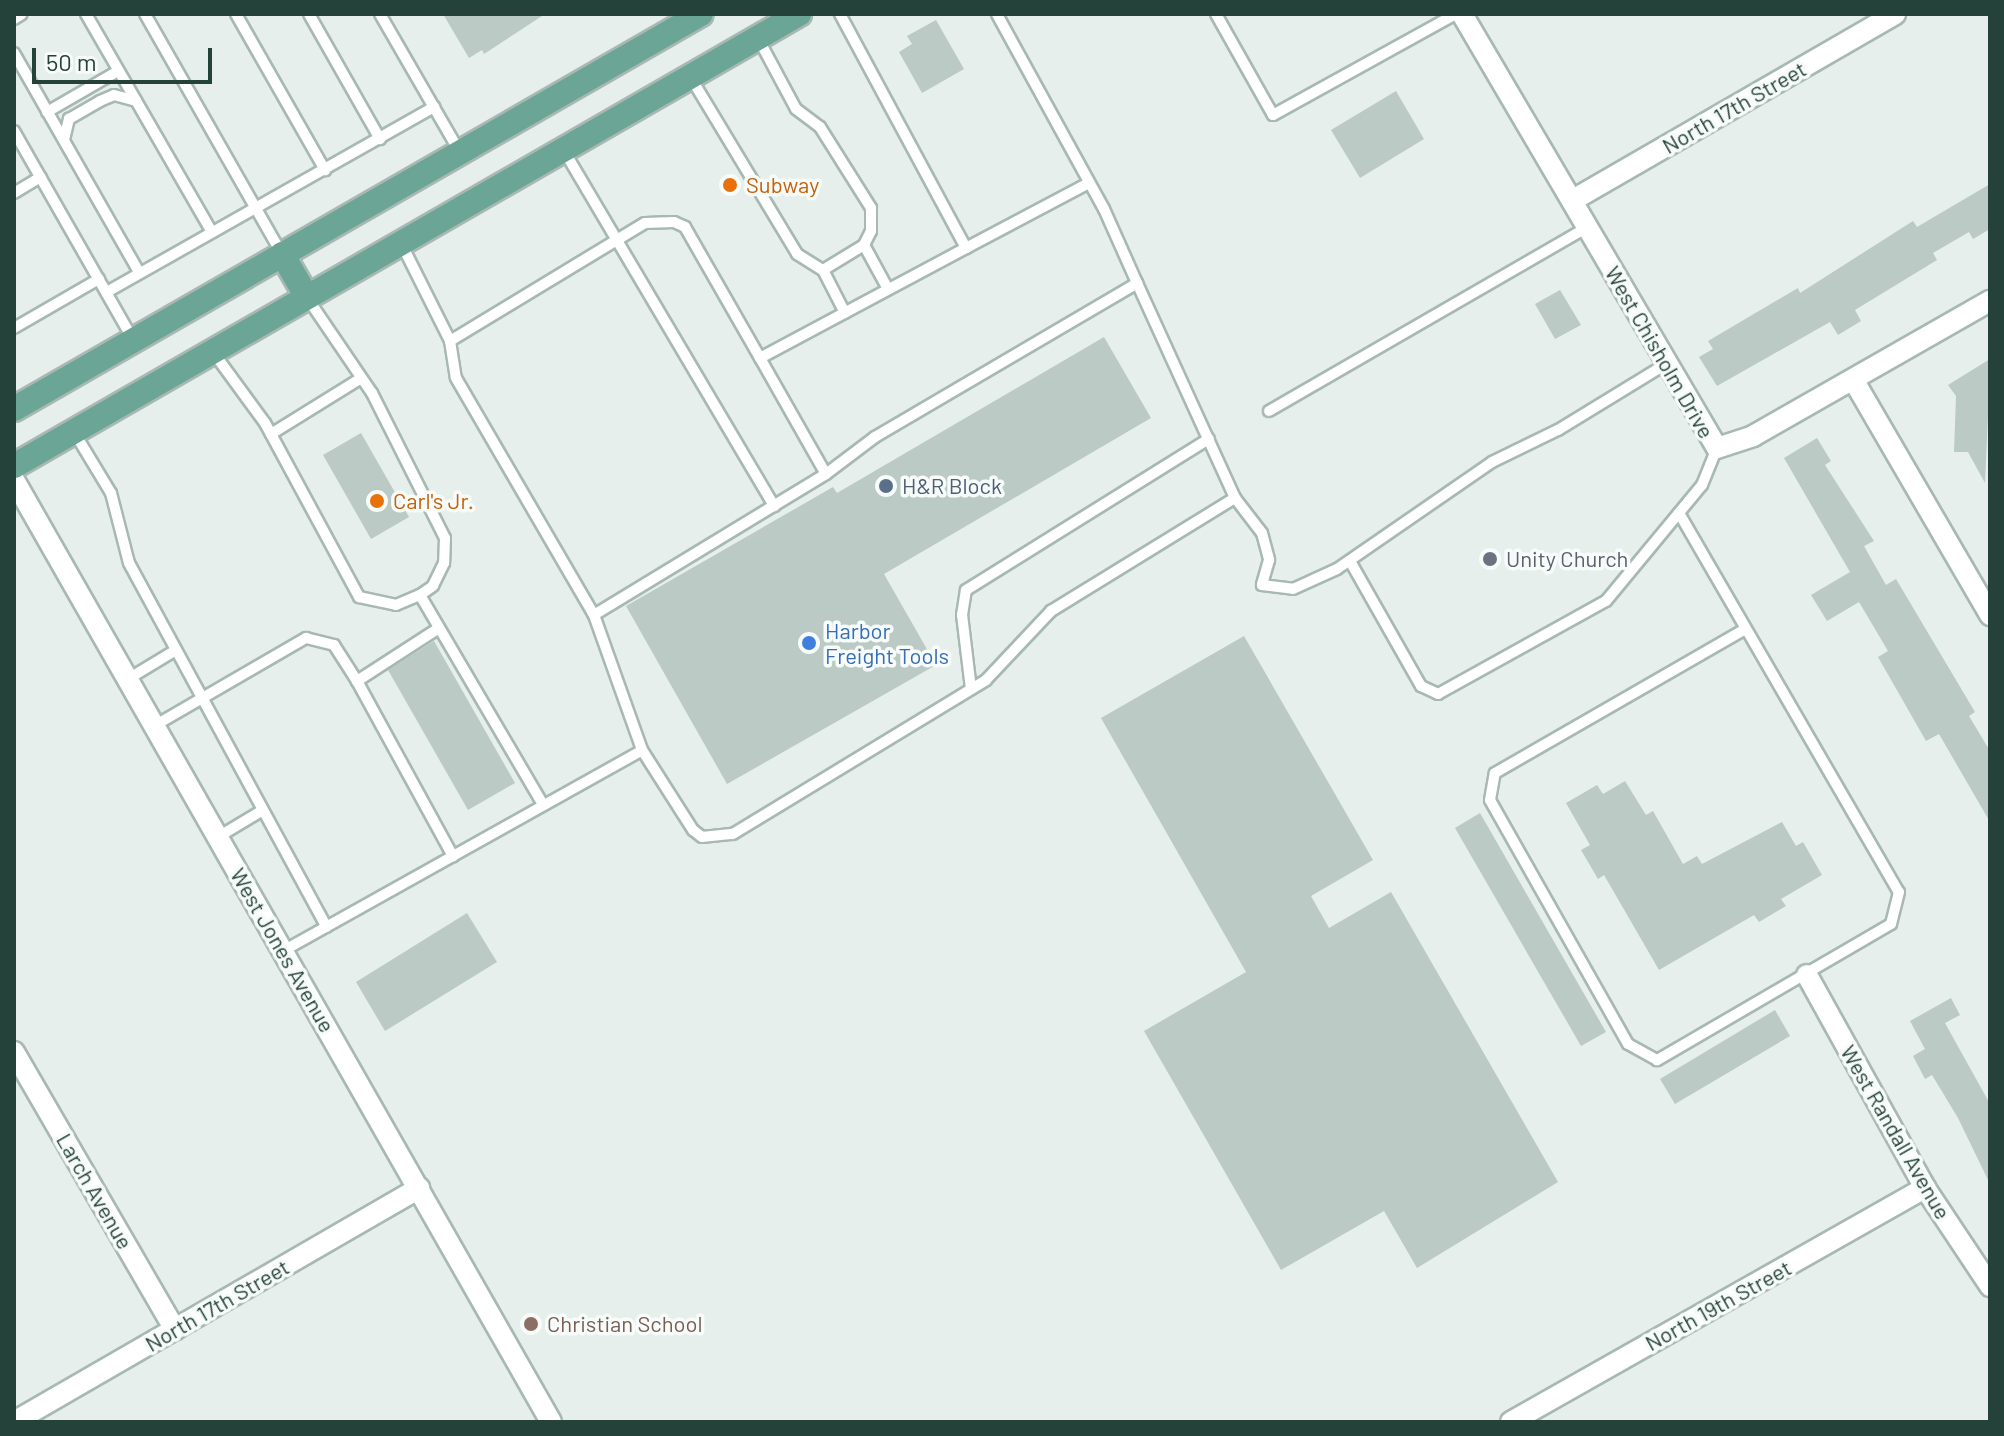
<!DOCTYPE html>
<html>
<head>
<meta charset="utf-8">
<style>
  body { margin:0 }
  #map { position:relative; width:2004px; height:1436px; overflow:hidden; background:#e6efeb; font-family:Barlow,sans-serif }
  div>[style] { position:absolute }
  .building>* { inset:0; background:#bbcac4 }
  .roads { filter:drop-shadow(2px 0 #a8b8b2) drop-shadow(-2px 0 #a8b8b2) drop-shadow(0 2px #a8b8b2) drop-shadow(0 -2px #a8b8b2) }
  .lane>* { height:10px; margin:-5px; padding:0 5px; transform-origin:5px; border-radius:5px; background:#fff }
  .street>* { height:20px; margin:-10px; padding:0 10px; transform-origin:10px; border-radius:10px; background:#fff }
  .primary>* { height:24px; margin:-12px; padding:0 12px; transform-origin:12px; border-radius:12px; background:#6aa596 }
  .dots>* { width:22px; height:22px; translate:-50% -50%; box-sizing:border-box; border:4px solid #f7fbf9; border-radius:50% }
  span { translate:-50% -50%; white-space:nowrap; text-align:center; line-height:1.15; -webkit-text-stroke:7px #f7fbf9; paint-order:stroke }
  .street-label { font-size:22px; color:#24423a }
  .food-label { font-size:22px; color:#c56008 }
  .left { translate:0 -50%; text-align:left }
  .service-label { font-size:22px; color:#4e5e75 }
  .worship-label { font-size:22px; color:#5b616d }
  .shop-label { font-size:22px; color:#366cbe }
  .education-label { font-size:22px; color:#785e54 }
  .frame { position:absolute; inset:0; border:16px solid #24423a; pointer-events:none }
  .scale { position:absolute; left:32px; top:48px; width:180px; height:36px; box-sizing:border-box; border:4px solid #24423a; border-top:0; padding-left:10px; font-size:24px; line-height:28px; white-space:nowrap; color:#24423a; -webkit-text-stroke:6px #f7fbf9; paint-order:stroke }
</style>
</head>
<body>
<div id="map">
  <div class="building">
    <div style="clip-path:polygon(443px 14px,545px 14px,484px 54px,482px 50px,469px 58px)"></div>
    <div style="clip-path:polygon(936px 20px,964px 69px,922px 93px,899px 52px,912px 44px,907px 36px)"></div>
    <div style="clip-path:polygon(1396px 91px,1424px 139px,1360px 178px,1331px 130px)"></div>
    <div style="clip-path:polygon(1990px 184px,1990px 229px,1973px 239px,1969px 232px,1933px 253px,1937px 260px,1855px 310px,1861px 321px,1838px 335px,1830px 322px,1717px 386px,1699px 357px,1713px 349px,1708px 341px,1798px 288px,1800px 293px,1913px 221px,1917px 227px)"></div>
    <div style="clip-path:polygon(1560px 290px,1581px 325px,1555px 339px,1535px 304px)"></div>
    <div style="clip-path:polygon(1104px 337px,1151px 418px,884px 574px,936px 665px,727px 784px,626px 606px,833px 487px,837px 493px)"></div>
    <div style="clip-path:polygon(1990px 359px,1990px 371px,1985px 483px,1968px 452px,1954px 452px,1956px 396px,1948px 385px)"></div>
    <div style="clip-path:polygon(361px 433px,409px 517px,371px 539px,323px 455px)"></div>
    <div style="clip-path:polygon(1817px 438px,1831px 461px,1825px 465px,1874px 541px,1864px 546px,1886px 585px,1896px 579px,1975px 712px,1969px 716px,1990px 751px,1990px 822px,1939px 734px,1926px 741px,1878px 657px,1888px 651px,1859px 602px,1827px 621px,1811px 595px,1850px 572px,1784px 458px)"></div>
    <div style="clip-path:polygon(1244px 636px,1373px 860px,1311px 896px,1329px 928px,1391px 892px,1558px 1182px,1417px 1268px,1384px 1211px,1281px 1270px,1144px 1031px,1246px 972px,1101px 718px)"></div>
    <div style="clip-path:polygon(434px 641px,515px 783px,468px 810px,388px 670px)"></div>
    <div style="clip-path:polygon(1625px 781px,1646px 815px,1653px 811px,1683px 864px,1697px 856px,1702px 864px,1782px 822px,1796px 846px,1803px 842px,1822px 875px,1781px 899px,1786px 906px,1759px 922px,1754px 915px,1659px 970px,1604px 875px,1598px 879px,1581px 850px,1590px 845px,1566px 803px,1597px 785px,1603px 794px)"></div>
    <div style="clip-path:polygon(1480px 813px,1606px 1032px,1581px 1046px,1455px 828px)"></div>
    <div style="clip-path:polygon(467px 913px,497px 962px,385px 1031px,356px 982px)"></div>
    <div style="clip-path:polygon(1951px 998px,1960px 1015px,1945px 1023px,1990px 1104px,1990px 1184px,1958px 1118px,1932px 1075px,1925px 1079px,1913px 1056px,1925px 1049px,1910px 1021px)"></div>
    <div style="clip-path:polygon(1775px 1010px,1790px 1036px,1675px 1104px,1660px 1079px)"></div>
  </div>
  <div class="roads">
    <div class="lane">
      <div style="left:86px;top:14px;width:252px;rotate:60deg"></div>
      <div style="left:145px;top:14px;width:276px;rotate:60.3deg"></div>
      <div style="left:236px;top:14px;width:180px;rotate:60.3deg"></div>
      <div style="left:309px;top:14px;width:144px;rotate:60.4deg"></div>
      <div style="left:380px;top:14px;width:158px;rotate:60deg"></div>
      <div style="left:1216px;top:14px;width:116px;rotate:60.6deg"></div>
      <div style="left:1273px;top:115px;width:209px;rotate:-28.9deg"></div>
      <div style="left:14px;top:19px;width:9px;rotate:-32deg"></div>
      <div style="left:759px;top:40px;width:78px;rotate:61.8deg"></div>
      <div style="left:796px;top:109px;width:30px;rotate:37deg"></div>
      <div style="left:820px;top:127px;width:96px;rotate:57.8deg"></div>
      <div style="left:871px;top:208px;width:23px;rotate:90deg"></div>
      <div style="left:871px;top:231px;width:16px;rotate:117deg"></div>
      <div style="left:864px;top:245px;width:50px;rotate:61.4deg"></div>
      <div style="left:14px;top:53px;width:252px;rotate:60.3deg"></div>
      <div style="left:691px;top:78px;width:205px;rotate:58.9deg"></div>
      <div style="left:797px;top:254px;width:31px;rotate:32deg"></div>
      <div style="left:823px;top:270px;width:48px;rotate:62.9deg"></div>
      <div style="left:47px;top:112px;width:82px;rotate:-30deg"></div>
      <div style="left:14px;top:131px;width:241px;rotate:60.3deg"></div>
      <div style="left:64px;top:140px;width:22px;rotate:-77deg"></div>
      <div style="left:69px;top:119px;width:36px;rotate:-30deg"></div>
      <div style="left:100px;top:101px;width:15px;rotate:-23deg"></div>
      <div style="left:114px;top:95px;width:23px;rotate:15deg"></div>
      <div style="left:563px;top:149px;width:415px;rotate:59.4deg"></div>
      <div style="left:14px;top:193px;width:31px;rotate:-31deg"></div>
      <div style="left:401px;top:243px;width:110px;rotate:63.4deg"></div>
      <div style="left:450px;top:341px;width:37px;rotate:81deg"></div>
      <div style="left:456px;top:378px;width:274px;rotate:59.8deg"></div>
      <div style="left:594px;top:615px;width:271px;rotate:-31.3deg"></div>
      <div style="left:826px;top:474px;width:61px;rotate:-37.1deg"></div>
      <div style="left:875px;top:437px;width:304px;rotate:-30.4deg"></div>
      <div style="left:1137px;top:283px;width:81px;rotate:-114deg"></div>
      <div style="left:1104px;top:209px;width:222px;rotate:-118.8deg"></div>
      <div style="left:966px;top:248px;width:139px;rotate:-27.9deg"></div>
      <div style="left:823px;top:270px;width:48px;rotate:-31.4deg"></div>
      <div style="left:107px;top:292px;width:376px;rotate:-29.5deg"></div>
      <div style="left:308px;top:299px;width:114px;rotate:55.8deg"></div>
      <div style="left:372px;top:393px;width:162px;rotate:63.3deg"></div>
      <div style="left:445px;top:538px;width:25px;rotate:92deg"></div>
      <div style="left:444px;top:563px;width:25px;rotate:116deg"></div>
      <div style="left:433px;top:586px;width:16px;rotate:145deg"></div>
      <div style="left:420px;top:595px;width:243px;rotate:59.6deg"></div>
      <div style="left:14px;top:328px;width:98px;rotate:-30deg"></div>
      <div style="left:450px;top:341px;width:228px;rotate:-31.2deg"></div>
      <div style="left:645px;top:223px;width:29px;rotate:-2deg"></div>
      <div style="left:674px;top:222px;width:12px;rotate:24deg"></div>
      <div style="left:685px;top:227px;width:151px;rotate:60.2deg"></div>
      <div style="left:760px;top:358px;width:234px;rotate:-28.1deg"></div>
      <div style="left:966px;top:248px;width:266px;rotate:-118.3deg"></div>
      <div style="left:213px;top:352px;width:88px;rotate:53.8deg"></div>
      <div style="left:265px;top:423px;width:198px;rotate:61.6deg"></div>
      <div style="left:359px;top:597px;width:38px;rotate:12deg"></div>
      <div style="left:396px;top:605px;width:26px;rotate:-23deg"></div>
      <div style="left:760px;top:358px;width:133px;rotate:60.4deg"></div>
      <div style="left:1269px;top:411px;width:368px;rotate:-30deg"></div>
      <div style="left:74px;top:432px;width:71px;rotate:58.8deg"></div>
      <div style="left:111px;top:493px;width:72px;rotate:75.6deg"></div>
      <div style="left:129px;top:563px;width:414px;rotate:61.5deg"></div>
      <div style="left:271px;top:434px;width:102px;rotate:-31.8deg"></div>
      <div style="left:1235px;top:498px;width:44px;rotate:52.4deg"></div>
      <div style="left:1262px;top:533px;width:28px;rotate:75deg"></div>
      <div style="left:1269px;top:560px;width:26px;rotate:106deg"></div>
      <div style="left:1262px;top:585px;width:31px;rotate:7deg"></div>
      <div style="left:1293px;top:589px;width:48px;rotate:-24.4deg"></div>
      <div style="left:1337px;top:569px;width:188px;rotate:-34.6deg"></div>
      <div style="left:1492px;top:462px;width:73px;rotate:-25.9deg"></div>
      <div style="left:1558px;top:430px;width:127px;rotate:-31.4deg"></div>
      <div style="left:1679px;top:513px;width:438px;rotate:59.9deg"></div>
      <div style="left:1899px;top:892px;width:33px;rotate:104deg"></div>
      <div style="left:1891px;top:924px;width:271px;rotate:149.8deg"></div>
      <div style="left:1657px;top:1060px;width:33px;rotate:-151deg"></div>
      <div style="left:1628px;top:1044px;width:280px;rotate:-119.5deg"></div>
      <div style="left:1490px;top:800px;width:27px;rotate:-80deg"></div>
      <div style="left:1495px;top:773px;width:287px;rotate:-29.9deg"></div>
      <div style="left:1350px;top:561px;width:144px;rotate:60.4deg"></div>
      <div style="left:1421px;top:686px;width:19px;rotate:25deg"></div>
      <div style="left:1438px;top:694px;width:192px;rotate:-29deg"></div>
      <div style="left:1606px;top:601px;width:151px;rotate:-50.4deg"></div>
      <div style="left:1702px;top:485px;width:40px;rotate:-68deg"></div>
      <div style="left:594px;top:615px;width:143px;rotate:70.4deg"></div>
      <div style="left:439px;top:628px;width:98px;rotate:147.1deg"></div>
      <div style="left:357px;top:681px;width:200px;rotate:61.3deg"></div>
      <div style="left:128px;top:679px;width:56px;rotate:-31.1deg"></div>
      <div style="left:971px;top:689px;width:75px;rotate:-96.9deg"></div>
      <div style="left:962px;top:615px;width:25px;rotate:-81deg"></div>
      <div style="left:966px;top:590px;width:286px;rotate:-31.9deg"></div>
      <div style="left:154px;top:726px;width:176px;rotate:-30.1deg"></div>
      <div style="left:306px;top:638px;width:29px;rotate:14deg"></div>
      <div style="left:334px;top:645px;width:43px;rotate:57.4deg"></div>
      <div style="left:218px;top:837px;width:52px;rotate:-31deg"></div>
      <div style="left:283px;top:951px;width:411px;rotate:-29.2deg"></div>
      <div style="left:642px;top:750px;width:95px;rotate:57.5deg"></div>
      <div style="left:693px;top:830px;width:11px;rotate:38deg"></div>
      <div style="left:702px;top:837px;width:31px;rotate:-6deg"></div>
      <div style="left:733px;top:834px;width:296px;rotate:-31.3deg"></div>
      <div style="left:986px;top:680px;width:95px;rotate:-46.7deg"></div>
      <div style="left:1051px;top:611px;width:216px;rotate:-31.6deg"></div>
      <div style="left:1235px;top:498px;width:236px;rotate:-114.5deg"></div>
    </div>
    <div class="street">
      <div style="left:1462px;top:14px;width:503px;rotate:59.56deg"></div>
      <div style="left:1717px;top:448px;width:38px;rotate:-18deg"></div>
      <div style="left:1753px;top:436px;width:273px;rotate:-29.7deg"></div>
      <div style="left:1573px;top:200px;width:372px;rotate:-30deg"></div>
      <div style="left:1854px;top:381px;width:271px;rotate:59.8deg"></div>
      <div style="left:14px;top:480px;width:1084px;rotate:60.31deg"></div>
      <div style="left:1807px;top:975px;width:244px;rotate:61deg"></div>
      <div style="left:1925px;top:1188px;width:118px;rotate:56.4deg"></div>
      <div style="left:14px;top:1052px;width:321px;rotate:59.9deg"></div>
      <div style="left:14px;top:1422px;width:468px;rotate:-30deg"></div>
      <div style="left:1511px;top:1422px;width:476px;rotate:-29.5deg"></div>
    </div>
    <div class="primary">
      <div style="left:282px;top:254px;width:50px;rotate:59.8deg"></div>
      <div style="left:14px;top:409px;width:792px;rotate:-29.9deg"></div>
      <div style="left:14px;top:466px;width:906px;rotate:-29.93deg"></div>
    </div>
  </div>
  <div class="dots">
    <div style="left:730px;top:185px;background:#e8710a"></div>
    <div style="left:886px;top:486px;background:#5c6f8a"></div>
    <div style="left:377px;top:501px;background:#e8710a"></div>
    <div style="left:1490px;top:559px;background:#6b7280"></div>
    <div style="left:809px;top:643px;background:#3f7fe0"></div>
    <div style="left:531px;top:1324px;background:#8d6e63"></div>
  </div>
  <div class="street-label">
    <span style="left:1734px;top:107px;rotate:-30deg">North 17th Street</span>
    <span style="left:1660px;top:352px;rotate:60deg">West Chisholm Drive</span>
    <span style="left:283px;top:950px;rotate:60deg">West Jones Avenue</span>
    <span style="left:1896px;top:1132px;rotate:60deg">West Randall Avenue</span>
    <span style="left:95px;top:1191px;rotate:60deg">Larch Avenue</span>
    <span style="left:217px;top:1305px;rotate:-30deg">North 17th Street</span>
    <span style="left:1718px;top:1305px;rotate:-29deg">North 19th Street</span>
  </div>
  <div class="food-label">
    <span class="left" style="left:746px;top:185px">Subway</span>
    <span class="left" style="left:393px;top:501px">Carl's Jr.</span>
  </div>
  <div class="service-label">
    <span class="left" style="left:902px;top:486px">H&amp;R Block</span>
  </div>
  <div class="worship-label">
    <span class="left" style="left:1506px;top:559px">Unity Church</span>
  </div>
  <div class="shop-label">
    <span class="left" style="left:825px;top:643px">Harbor<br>Freight Tools</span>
  </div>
  <div class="education-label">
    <span class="left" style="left:547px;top:1324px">Christian School</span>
  </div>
  <div class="frame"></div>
  <div class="scale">50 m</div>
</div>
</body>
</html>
